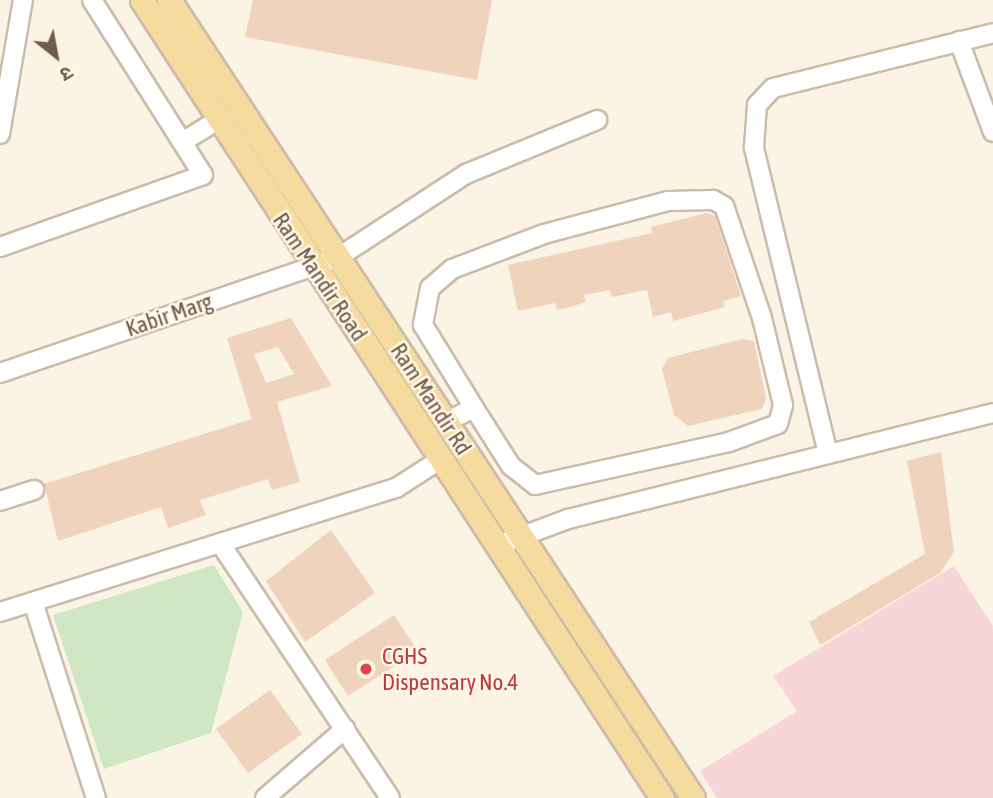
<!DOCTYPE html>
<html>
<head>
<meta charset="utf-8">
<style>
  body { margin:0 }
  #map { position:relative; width:993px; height:798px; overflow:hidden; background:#fbf3e3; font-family:"Asap Condensed","Noto Sans Devanagari",sans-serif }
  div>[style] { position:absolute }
  .medical>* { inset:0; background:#f8d6d8 }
  .green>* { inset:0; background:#cfe7c2 }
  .building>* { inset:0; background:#efd3bc }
  .roads { filter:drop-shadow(2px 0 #cbbbaa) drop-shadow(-2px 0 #cbbbaa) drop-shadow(0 2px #cbbbaa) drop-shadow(0 -2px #cbbbaa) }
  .minor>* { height:18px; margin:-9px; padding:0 9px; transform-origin:9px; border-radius:9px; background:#fff }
  .major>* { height:23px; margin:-11.5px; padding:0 11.5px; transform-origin:11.5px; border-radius:11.5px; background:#f6db9e }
  .dots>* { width:19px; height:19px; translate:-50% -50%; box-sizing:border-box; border:4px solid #fef7e8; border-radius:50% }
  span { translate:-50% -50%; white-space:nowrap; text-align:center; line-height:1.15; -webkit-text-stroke:5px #fef7e8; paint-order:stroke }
  .street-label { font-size:23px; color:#715b4a }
  .health-label { font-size:23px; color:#be3a42 }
  .left { translate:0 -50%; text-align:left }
  .north { position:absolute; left:21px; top:21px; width:70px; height:70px; -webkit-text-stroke:5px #fef7e8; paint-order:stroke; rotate:149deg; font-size:19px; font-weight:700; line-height:28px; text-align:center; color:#715b4a }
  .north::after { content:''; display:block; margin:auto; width:24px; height:32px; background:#715b4a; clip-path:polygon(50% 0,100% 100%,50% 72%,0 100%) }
</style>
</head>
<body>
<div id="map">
  <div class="medical">
    <div style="clip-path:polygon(954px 566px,993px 626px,993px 798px,717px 798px,700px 771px,797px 711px,773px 676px)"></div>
  </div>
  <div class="green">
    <div style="clip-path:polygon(214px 565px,243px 612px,211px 733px,104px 769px,53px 615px)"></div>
  </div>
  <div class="building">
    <div style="clip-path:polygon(253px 0,492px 0,477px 80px,245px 37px)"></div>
    <div style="clip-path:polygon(707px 213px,715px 216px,741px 296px,723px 301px,725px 307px,673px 321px,671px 312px,653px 317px,647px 290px,612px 297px,610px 290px,584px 295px,586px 302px,570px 307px,557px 310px,555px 303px,518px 311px,508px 265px,652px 233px,651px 227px)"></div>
    <div style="clip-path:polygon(evenodd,291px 318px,332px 386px,277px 402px,300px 482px,272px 490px,268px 479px,200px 500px,206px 515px,168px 528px,161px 507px,58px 541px,44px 484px,252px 419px,227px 338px,291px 318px,278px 347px,294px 374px,266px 383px,254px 354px,278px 347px)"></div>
    <div style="clip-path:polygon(742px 339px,754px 341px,766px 398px,762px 409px,688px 426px,674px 415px,662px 369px,668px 358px)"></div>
    <div style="clip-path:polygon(941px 452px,954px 552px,940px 573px,820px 645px,809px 622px,925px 554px,907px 461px)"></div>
    <div style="clip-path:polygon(331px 530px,375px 593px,305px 642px,266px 581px)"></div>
    <div style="clip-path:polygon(394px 615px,418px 651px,348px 696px,325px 660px)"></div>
    <div style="clip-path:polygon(270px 690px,302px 734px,248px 773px,216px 729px)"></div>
  </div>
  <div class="roads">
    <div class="minor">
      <div style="left:959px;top:41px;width:97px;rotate:69.5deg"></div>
      <div style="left:0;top:134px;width:136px;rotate:-80.3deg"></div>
      <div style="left:184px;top:141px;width:40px;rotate:-32deg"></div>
      <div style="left:0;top:247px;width:215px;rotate:-19.5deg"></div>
      <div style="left:203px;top:175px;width:207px;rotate:-122.4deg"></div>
      <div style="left:0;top:373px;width:356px;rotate:-18.8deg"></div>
      <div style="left:337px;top:258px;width:154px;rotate:-33.1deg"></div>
      <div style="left:466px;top:174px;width:142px;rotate:-22.4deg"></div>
      <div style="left:446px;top:422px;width:31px;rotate:-27deg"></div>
      <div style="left:474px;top:408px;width:69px;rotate:57.5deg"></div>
      <div style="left:511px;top:466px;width:31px;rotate:38deg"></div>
      <div style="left:535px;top:485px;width:199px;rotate:-12.5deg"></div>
      <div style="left:729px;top:442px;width:52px;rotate:-20.2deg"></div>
      <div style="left:778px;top:424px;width:20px;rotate:-75deg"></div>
      <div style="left:783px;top:405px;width:89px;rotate:-103.6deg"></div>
      <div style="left:762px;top:318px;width:118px;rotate:-108.7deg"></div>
      <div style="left:724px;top:206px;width:13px;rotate:-151deg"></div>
      <div style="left:713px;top:200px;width:45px;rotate:178.7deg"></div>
      <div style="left:668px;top:201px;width:128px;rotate:165.1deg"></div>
      <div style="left:544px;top:234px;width:98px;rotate:159.2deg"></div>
      <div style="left:452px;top:269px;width:29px;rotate:139deg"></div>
      <div style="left:430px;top:288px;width:38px;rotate:101deg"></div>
      <div style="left:423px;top:325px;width:97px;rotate:58.4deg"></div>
      <div style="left:828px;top:454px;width:316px;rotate:-103.6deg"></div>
      <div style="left:754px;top:147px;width:42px;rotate:-85.9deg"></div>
      <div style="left:757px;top:105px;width:23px;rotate:-47deg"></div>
      <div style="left:773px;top:88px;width:227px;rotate:-14deg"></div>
      <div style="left:0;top:501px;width:36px;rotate:-18deg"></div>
      <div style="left:220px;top:543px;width:306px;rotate:56.3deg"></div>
      <div style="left:496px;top:546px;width:77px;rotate:-20.6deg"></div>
      <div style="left:568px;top:519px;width:438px;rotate:-14deg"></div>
      <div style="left:33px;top:602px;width:206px;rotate:72.2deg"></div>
      <div style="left:0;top:612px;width:415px;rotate:-17.4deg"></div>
      <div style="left:396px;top:488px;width:54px;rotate:-32.8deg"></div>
      <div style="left:265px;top:798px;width:106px;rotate:-40.8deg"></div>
    </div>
    <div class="major">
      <div style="left:142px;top:0;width:952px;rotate:56.91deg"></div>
      <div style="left:169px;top:0;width:955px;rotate:56.71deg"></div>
    </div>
  </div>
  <div class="dots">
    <div style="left:366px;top:669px;background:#e0444e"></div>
  </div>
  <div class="street-label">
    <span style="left:320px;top:277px;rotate:56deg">Ram Mandir Road</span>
    <span style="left:169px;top:315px;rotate:-19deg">Kabir Marg</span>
    <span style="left:431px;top:399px;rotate:57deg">Ram Mandir Rd</span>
  </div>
  <div class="health-label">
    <span class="left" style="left:382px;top:669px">CGHS<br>Dispensary No.4</span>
  </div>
  <div class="north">उ</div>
</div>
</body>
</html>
